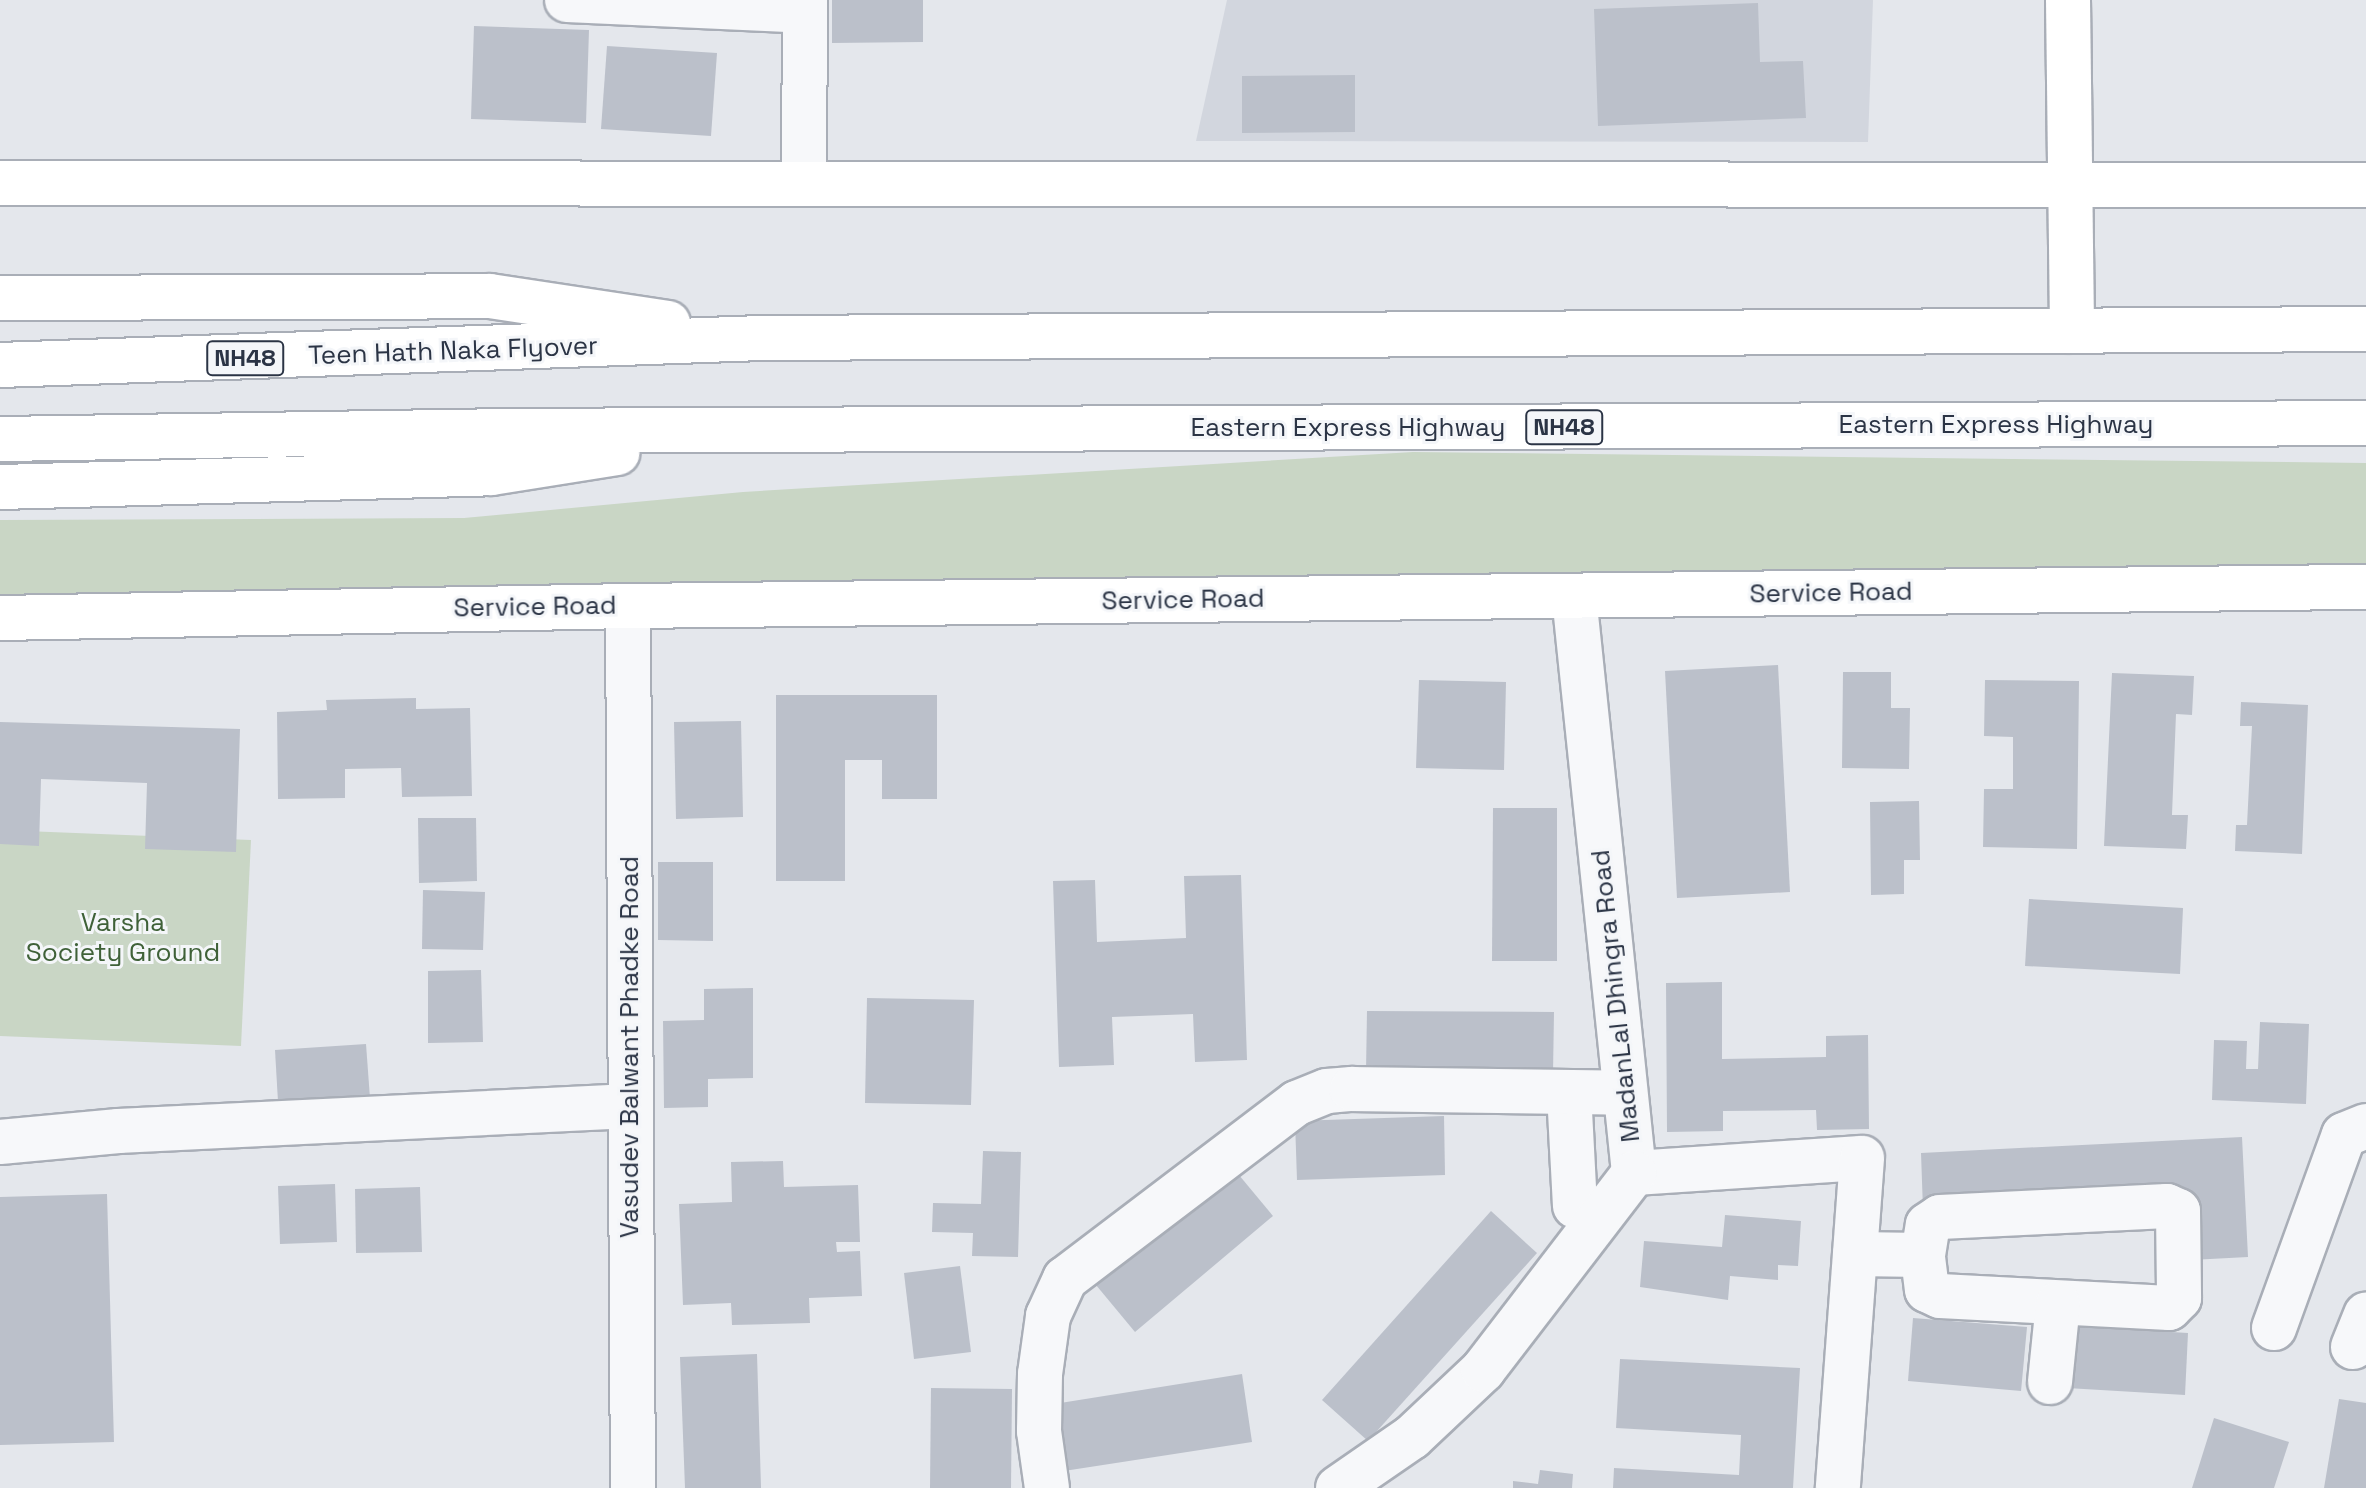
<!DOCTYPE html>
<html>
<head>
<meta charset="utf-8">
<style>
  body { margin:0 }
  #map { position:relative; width:2366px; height:1488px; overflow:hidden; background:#e4e7ec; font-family:"Space Grotesk",sans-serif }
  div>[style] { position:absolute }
  .built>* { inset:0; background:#d2d6de }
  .green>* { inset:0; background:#c9d6c5 }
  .building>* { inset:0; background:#bbc0ca }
  .roads { filter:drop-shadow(2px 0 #a9aeb7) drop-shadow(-2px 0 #a9aeb7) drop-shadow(0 2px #a9aeb7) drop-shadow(0 -2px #a9aeb7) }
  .street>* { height:44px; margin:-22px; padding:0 22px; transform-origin:22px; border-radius:22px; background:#f7f8fa }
  .secondary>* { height:44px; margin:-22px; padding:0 22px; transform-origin:22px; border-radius:22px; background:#fff }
  .highway>* { height:44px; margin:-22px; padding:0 22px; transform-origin:22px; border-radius:22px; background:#fff }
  span { translate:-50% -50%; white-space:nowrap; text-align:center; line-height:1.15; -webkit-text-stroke:6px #f4f6f9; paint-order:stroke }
  .shield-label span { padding:2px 6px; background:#f4f6f9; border:2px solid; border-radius:6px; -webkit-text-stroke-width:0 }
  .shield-label { font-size:24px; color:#2b3445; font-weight:700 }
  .street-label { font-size:26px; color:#2b3445 }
  .park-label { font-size:26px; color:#3f6138 }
</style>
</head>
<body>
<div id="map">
  <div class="built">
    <div style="clip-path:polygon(1227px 0,1873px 0,1868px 142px,1196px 141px)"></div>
  </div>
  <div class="green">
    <div style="clip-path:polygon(1413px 452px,2366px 463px,2366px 579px,0 598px,0 520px,464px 518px,743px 492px)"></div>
    <div style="clip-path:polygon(0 830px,251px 840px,241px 1046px,0 1036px)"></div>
  </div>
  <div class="building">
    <div style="clip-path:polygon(832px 0,923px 0,923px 42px,832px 43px)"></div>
    <div style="clip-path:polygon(1758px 3px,1760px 62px,1803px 61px,1806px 118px,1598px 126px,1594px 9px)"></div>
    <div style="clip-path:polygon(474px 26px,589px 30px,586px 123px,471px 119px)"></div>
    <div style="clip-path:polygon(607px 46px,717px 53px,711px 136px,601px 129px)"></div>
    <div style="clip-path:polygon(1355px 75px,1355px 132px,1242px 133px,1242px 76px)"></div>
    <div style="clip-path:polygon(1778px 665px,1790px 892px,1677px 898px,1665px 671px)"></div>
    <div style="clip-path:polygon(1843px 672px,1891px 672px,1891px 708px,1910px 708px,1909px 769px,1842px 768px)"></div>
    <div style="clip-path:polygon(2112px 673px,2194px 676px,2192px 715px,2176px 714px,2172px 815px,2188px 815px,2186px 849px,2104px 846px)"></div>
    <div style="clip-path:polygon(1419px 680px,1506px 682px,1504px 770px,1416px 768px)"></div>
    <div style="clip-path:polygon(1985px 680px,2079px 681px,2077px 849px,1983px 847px,1984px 789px,2013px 789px,2013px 737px,1984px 736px)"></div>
    <div style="clip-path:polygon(776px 695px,937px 695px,937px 799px,882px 799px,882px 760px,845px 760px,845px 881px,776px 881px)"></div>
    <div style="clip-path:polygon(416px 698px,416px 709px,470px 708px,472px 796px,402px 797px,401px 768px,345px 769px,345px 798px,278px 799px,277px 712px,327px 710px,326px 700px)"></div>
    <div style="clip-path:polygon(2241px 702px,2308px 705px,2302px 854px,2235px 851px,2236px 825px,2247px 825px,2252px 726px,2240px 726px)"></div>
    <div style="clip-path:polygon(741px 721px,743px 817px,676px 819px,674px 722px)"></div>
    <div style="clip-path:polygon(0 722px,240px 729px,236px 852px,145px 849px,147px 783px,41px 779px,39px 846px,0 844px)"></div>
    <div style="clip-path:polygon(1919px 801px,1920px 860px,1904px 860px,1904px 894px,1871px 895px,1870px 802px)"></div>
    <div style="clip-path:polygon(1493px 808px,1557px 808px,1557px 961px,1492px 961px)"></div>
    <div style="clip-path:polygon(418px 818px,476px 818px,477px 881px,419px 883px)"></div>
    <div style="clip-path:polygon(658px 862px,713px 862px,713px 941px,658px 940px)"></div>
    <div style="clip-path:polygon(1241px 875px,1247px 1060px,1195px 1062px,1193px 1014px,1112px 1017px,1114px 1065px,1059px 1067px,1053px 881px,1095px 880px,1097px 942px,1186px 938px,1184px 876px)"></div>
    <div style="clip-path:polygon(423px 890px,485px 892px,483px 950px,422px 949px)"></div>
    <div style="clip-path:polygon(2029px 899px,2183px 908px,2180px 974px,2025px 966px)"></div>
    <div style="clip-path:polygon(481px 970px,483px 1042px,428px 1043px,428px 971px)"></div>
    <div style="clip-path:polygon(1722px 982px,1722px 1059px,1826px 1057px,1826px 1036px,1868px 1035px,1869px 1129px,1817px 1130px,1816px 1110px,1723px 1111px,1723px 1131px,1667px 1132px,1666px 983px)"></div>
    <div style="clip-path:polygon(753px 988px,753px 1078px,708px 1079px,708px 1107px,664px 1108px,663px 1021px,704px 1020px,704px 989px)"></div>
    <div style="clip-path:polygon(867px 998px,974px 1000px,971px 1105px,865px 1103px)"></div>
    <div style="clip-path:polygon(1367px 1011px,1554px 1012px,1553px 1073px,1366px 1072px)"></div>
    <div style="clip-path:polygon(2260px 1022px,2309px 1024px,2306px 1104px,2212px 1100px,2214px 1040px,2247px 1041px,2246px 1069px,2258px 1069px)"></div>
    <div style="clip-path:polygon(366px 1044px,371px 1112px,279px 1119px,275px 1050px)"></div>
    <div style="clip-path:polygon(1444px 1116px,1445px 1175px,1297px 1180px,1295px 1121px)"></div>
    <div style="clip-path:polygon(2242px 1137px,2248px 1257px,2191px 1260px,2187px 1197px,1923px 1210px,1921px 1153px)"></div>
    <div style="clip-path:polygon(983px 1151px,1021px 1152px,1018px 1257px,972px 1256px,973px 1233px,932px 1232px,933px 1203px,981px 1204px)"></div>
    <div style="clip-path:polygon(783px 1161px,784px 1187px,858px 1185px,860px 1242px,836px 1242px,837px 1252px,860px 1251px,862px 1296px,809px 1298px,810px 1323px,732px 1325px,731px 1303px,683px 1305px,679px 1204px,732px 1202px,731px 1162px)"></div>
    <div style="clip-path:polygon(1229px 1163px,1273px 1216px,1135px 1332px,1091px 1279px)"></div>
    <div style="clip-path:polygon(335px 1184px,337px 1242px,280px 1244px,278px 1186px)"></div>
    <div style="clip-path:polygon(420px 1187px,422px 1252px,356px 1253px,355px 1189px)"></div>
    <div style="clip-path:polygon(107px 1194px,114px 1442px,0 1445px,0 1197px)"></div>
    <div style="clip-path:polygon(1491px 1211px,1537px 1253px,1368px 1441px,1322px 1400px)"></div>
    <div style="clip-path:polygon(1725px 1215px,1801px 1221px,1798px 1266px,1778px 1265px,1778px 1280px,1730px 1276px,1728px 1300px,1640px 1287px,1644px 1241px,1722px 1247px)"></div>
    <div style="clip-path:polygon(960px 1266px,971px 1352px,914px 1359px,904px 1273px)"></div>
    <div style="clip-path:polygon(1913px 1318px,2027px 1327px,2021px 1391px,1908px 1381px)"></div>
    <div style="clip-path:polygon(2071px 1326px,2188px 1333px,2185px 1395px,2067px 1388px)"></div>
    <div style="clip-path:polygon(757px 1354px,761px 1488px,685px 1488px,680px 1357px)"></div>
    <div style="clip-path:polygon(1620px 1359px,1800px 1368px,1793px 1488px,1613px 1488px,1614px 1468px,1739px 1475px,1741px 1435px,1616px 1428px)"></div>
    <div style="clip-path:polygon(1242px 1374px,1252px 1442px,1064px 1471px,1054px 1404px)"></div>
    <div style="clip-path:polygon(931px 1388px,1012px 1389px,1011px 1488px,930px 1488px)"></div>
    <div style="clip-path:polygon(2339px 1399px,2366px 1403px,2366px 1488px,2324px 1488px)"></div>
    <div style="clip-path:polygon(2214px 1418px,2289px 1442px,2274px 1488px,2192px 1488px)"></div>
    <div style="clip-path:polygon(1540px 1470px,1573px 1474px,1572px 1488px,1513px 1488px,1513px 1481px,1538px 1484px)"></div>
  </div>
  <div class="roads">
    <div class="street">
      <div style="left:567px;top:0;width:238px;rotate:2.6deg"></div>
      <div style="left:804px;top:184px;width:184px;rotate:-89.7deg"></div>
      <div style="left:1574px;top:596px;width:580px;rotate:84.06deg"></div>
      <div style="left:628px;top:606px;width:882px;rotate:89.68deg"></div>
      <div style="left:1569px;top:1092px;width:114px;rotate:87deg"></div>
      <div style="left:0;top:1142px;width:119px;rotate:-5.3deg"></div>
      <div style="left:118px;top:1131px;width:513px;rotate:-2.8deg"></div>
      <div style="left:1634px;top:1173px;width:228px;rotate:-3.8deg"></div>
      <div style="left:1862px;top:1158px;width:331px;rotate:94.2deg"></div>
      <div style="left:1855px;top:1254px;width:68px;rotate:0.8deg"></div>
      <div style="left:1923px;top:1255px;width:30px;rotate:-81deg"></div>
      <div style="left:1928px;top:1225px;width:14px;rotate:-34deg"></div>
      <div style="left:1940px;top:1217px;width:227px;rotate:-2.8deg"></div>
      <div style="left:2167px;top:1206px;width:12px;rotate:24deg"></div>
      <div style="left:2178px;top:1211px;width:87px;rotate:89.3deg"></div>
      <div style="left:2179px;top:1298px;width:14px;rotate:135deg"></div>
      <div style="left:2169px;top:1308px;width:229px;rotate:-177deg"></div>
      <div style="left:1940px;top:1296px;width:14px;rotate:-155deg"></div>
      <div style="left:1927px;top:1290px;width:35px;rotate:-97deg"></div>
      <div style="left:2274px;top:1328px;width:205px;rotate:-70.1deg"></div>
      <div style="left:2344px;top:1135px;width:24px;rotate:-22deg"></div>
      <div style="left:2353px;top:1347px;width:35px;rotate:-68deg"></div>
      <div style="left:2050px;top:1382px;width:79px;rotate:-84.2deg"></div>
      <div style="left:1047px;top:1488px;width:58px;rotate:-98deg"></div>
      <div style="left:1039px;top:1431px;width:57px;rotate:-89deg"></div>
      <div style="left:1040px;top:1374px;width:59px;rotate:-82.1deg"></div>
      <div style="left:1048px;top:1316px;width:41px;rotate:-65.3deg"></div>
      <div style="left:1065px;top:1279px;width:291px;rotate:-37.2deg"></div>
      <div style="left:1297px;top:1103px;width:32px;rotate:-22deg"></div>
      <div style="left:1327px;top:1091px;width:25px;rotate:-5deg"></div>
      <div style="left:1352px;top:1089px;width:273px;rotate:0.8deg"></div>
      <div style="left:1338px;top:1488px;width:90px;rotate:-34.6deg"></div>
      <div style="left:1412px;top:1437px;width:98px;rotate:-43.3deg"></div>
      <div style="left:1483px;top:1370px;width:248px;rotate:-52.5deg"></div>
    </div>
    <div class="secondary">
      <div style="left:2068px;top:0;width:331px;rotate:89.3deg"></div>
      <div style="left:0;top:183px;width:2366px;rotate:0.05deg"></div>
      <div style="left:0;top:618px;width:628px;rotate:-1.09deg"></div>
      <div style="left:628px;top:606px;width:1738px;rotate:-0.63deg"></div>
    </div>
    <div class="highway">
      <div style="left:0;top:298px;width:490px;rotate:-0.2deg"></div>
      <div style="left:490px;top:296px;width:180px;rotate:8.6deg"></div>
      <div style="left:0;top:365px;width:762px;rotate:-2.03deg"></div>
      <div style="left:762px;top:338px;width:1604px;rotate:-0.32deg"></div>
      <div style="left:0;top:439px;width:489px;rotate:-0.9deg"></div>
      <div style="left:489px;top:431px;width:1877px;rotate:-0.24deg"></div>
      <div style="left:0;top:487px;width:491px;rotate:-1.6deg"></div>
      <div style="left:491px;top:473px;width:128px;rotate:-9deg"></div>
    </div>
  </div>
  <div class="shield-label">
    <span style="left:245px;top:358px">NH48</span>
    <span style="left:1564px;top:427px">NH48</span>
  </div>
  <div class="street-label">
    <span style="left:453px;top:351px;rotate:-2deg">Teen Hath Naka Flyover</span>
    <span style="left:1996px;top:425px">Eastern Express Highway</span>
    <span style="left:1348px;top:428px">Eastern Express Highway</span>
    <span style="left:1831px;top:593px;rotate:-1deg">Service Road</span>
    <span style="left:1183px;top:600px;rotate:-1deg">Service Road</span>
    <span style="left:535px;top:607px;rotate:-1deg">Service Road</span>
    <span style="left:1616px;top:996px;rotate:-96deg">MadanLal Dhingra Road</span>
    <span style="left:630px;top:1047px;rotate:-90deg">Vasudev Balwant Phadke Road</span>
  </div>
  <div class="park-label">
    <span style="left:123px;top:938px">Varsha<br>Society Ground</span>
  </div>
</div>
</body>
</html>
